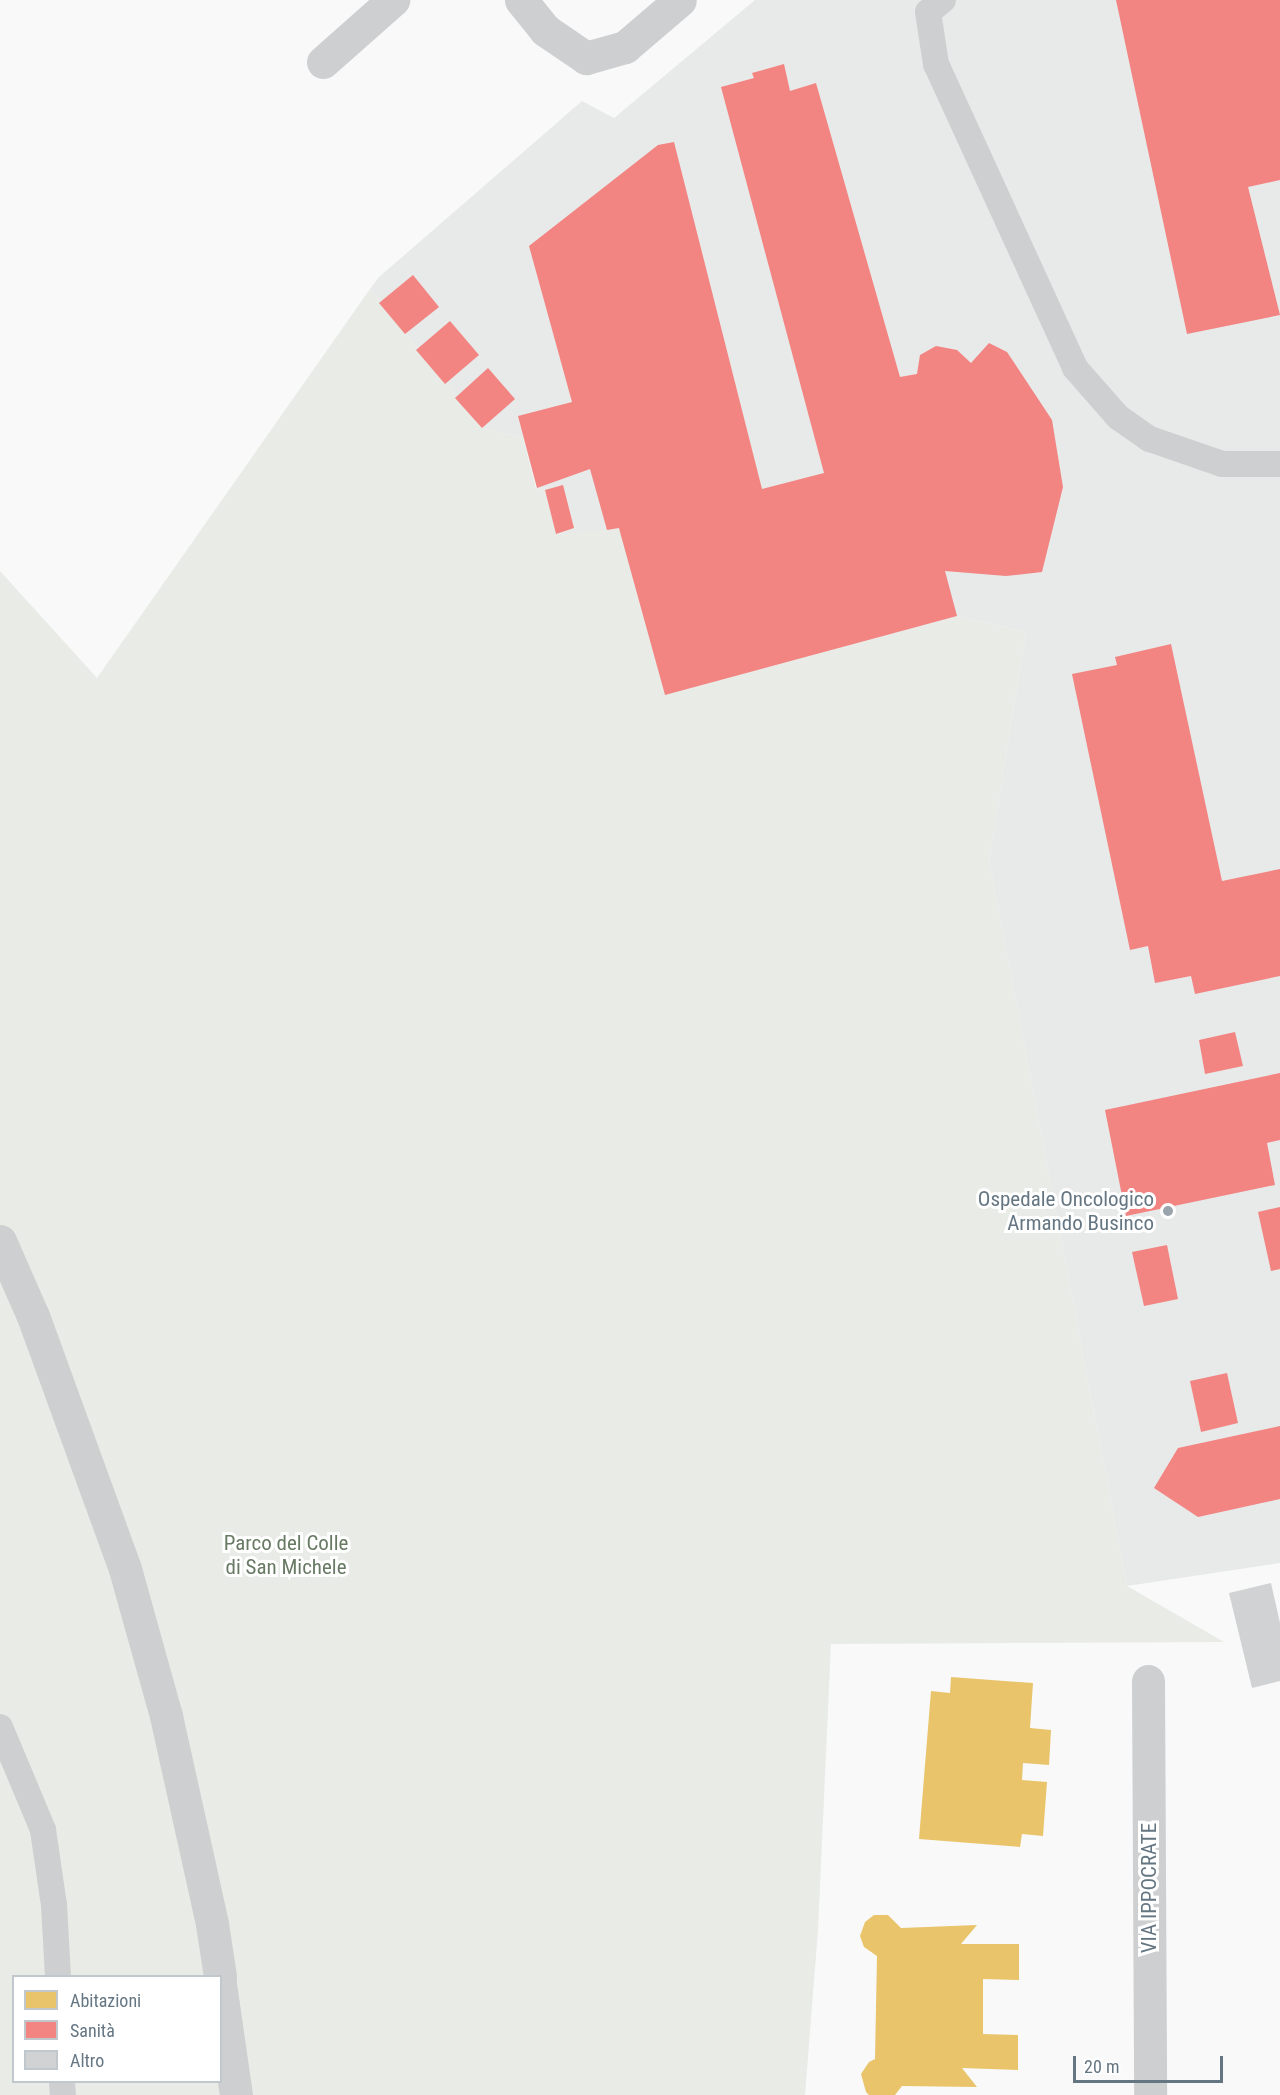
<!DOCTYPE html>
<html>
<head>
<meta charset="utf-8">
<style>
  body { margin:0 }
  #map { position:relative; width:1280px; height:2095px; overflow:hidden; background:#f9f9f9; font-family:"Roboto Condensed",sans-serif }
  div>[style] { position:absolute }
  .built>* { inset:0; background:#e8e9e9 }
  .green>* { inset:0; background:#e8ebe6 }
  .homes>* { inset:0; background:#e9c46a }
  .health>* { inset:0; background:#f28482 }
  .building>* { inset:0; background:#d0d2d3 }
  .service>* { height:26px; margin:-13px; padding:0 13px; transform-origin:13px; border-radius:13px; background:#cecfd0 }
  .pedestrian>* { height:33px; margin:-16.5px; padding:0 16.5px; transform-origin:16.5px; border-radius:16.5px; background:#cecfd0 }
  .minor>* { height:33px; margin:-16.5px; padding:0 16.5px; transform-origin:16.5px; border-radius:16.5px; background:#cecfd0 }
  .dots>* { width:16px; height:16px; translate:-50% -50%; box-sizing:border-box; border:3px solid #fff; border-radius:50% }
  span { translate:-50% -50%; white-space:nowrap; text-align:center; line-height:1.15; -webkit-text-stroke:6px #fff; paint-order:stroke }
  .poi-label { font-size:21px; color:#657683 }
  .right { translate:-100% -50%; text-align:right }
  .park-label { font-size:21px; color:#687a64 }
  .street-label { font-size:21px; color:#657683 }
  .legend { position:absolute; left:12px; top:1975px; width:210px; height:108px; box-sizing:border-box; background:#fff; border:2px solid #c1c8cd; margin:0; padding:8px 10px; list-style:none; font-size:18px; color:#657683 }
  .legend li { display:flex; align-items:center; gap:12px; height:30px }
  .legend b { width:30px; border:2px solid #c1c8cd }
  .scale { position:absolute; left:1073px; top:2056px; width:150px; height:27px; box-sizing:border-box; border:3px solid #657683; border-top:0; padding-left:8px; font-size:18px; line-height:21px; white-space:nowrap; color:#657683; -webkit-text-stroke:4px #fff; paint-order:stroke }
</style>
</head>
<body>
<div id="map">
  <div class="built">
    <div style="clip-path:polygon(755px 0,1280px 0,1280px 1563px,1127px 1586px,989px 860px,1026px 632px,957px 616px,665px 695px,620px 532px,607px 530px,556px 534px,545px 490px,537px 488px,523px 438px,482px 428px,370px 289px,379px 277px,582px 101px,614px 118px)"></div>
  </div>
  <div class="green">
    <div style="clip-path:polygon(evenodd,370px 289px,482px 428px,523px 438px,536px 488px,545px 490px,556px 534px,619px 528px,665px 695px,957px 616px,1026px 632px,989px 860px,1127px 1586px,1224px 1642px,831px 1644px,818px 1930px,805px 2095px,0 2095px,0 571px,97px 678px,370px 289px,14px 1976px,220px 1976px,220px 2082px,14px 2082px,14px 1976px)"></div>
  </div>
  <div class="homes">
    <div style="clip-path:polygon(951px 1677px,1033px 1683px,1030px 1728px,1051px 1730px,1049px 1765px,1023px 1763px,1022px 1780px,1047px 1782px,1043px 1836px,1022px 1834px,1020px 1847px,919px 1839px,931px 1691px,950px 1693px)"></div>
    <div style="clip-path:polygon(874px 1915px,888px 1915px,901px 1928px,977px 1925px,961px 1944px,1019px 1944px,1019px 1980px,983px 1979px,983px 2034px,1018px 2035px,1018px 2070px,962px 2068px,977px 2087px,902px 2086px,895px 2095px,869px 2095px,866px 2092px,861px 2074px,869px 2062px,875px 2059px,877px 1956px,864px 1947px,860px 1936px,865px 1922px)"></div>
  </div>
  <div class="health">
    <div style="clip-path:polygon(1116px 0,1280px 0,1280px 180px,1248px 187px,1280px 315px,1187px 334px)"></div>
    <div style="clip-path:polygon(784px 64px,790px 91px,816px 83px,900px 377px,917px 374px,920px 355px,936px 346px,957px 350px,971px 363px,989px 343px,1007px 352px,1052px 420px,1063px 487px,1042px 572px,1006px 576px,945px 571px,957px 616px,665px 695px,620px 532px,619px 528px,607px 530px,590px 469px,537px 488px,518px 416px,572px 402px,529px 246px,658px 145px,674px 142px,762px 489px,824px 473px,721px 87px,754px 78px,752px 73px)"></div>
    <div style="clip-path:polygon(413px 275px,439px 307px,405px 334px,379px 303px)"></div>
    <div style="clip-path:polygon(450px 321px,479px 355px,445px 384px,416px 350px)"></div>
    <div style="clip-path:polygon(488px 368px,515px 399px,482px 428px,455px 398px)"></div>
    <div style="clip-path:polygon(563px 485px,574px 528px,556px 534px,545px 490px)"></div>
    <div style="clip-path:polygon(1171px 644px,1222px 881px,1280px 869px,1280px 976px,1195px 994px,1191px 976px,1155px 983px,1148px 946px,1130px 950px,1072px 674px,1117px 665px,1115px 657px)"></div>
    <div style="clip-path:polygon(1235px 1032px,1243px 1066px,1205px 1074px,1199px 1040px)"></div>
    <div style="clip-path:polygon(1280px 1073px,1280px 1140px,1267px 1143px,1275px 1185px,1126px 1216px,1105px 1110px)"></div>
    <div style="clip-path:polygon(1280px 1207px,1280px 1269px,1271px 1271px,1258px 1212px)"></div>
    <div style="clip-path:polygon(1167px 1245px,1178px 1299px,1144px 1306px,1132px 1252px)"></div>
    <div style="clip-path:polygon(1227px 1373px,1238px 1423px,1201px 1432px,1190px 1381px)"></div>
    <div style="clip-path:polygon(1280px 1426px,1280px 1499px,1198px 1517px,1154px 1488px,1178px 1448px)"></div>
  </div>
  <div class="building">
    <div style="clip-path:polygon(1271px 1583px,1280px 1623px,1280px 1681px,1252px 1688px,1229px 1593px)"></div>
  </div>
  <div class="service">
    <div style="left:943px;top:0;width:19px;rotate:141deg"></div>
    <div style="left:928px;top:12px;width:53px;rotate:81.3deg"></div>
    <div style="left:936px;top:64px;width:334px;rotate:65.4deg"></div>
    <div style="left:1075px;top:368px;width:65px;rotate:48.7deg"></div>
    <div style="left:1118px;top:417px;width:39px;rotate:35deg"></div>
    <div style="left:1150px;top:439px;width:76px;rotate:19.1deg"></div>
    <div style="left:1222px;top:464px;width:58px"></div>
    <div style="left:0;top:1727px;width:112px;rotate:67.3deg"></div>
    <div style="left:43px;top:1830px;width:76px;rotate:81.7deg"></div>
    <div style="left:54px;top:1905px;width:71px;rotate:86.8deg"></div>
    <div style="left:62px;top:2082px;width:13px;rotate:86deg"></div>
  </div>
  <div class="pedestrian">
    <div style="left:0;top:1241px;width:82px;rotate:66.3deg"></div>
    <div style="left:33px;top:1316px;width:269px;rotate:70deg"></div>
    <div style="left:125px;top:1569px;width:153px;rotate:74.4deg"></div>
    <div style="left:166px;top:1716px;width:213px;rotate:77.5deg"></div>
    <div style="left:212px;top:1924px;width:53px;rotate:81.3deg"></div>
    <div style="left:220px;top:1984px;width:112px;rotate:81.8deg"></div>
  </div>
  <div class="minor">
    <div style="left:521px;top:0;width:38px;rotate:51deg"></div>
    <div style="left:545px;top:30px;width:50px;rotate:34.3deg"></div>
    <div style="left:586px;top:58px;width:41px;rotate:-15.8deg"></div>
    <div style="left:625px;top:47px;width:72px;rotate:-40.5deg"></div>
    <div style="left:323px;top:62px;width:94px;rotate:-41.5deg"></div>
    <div style="left:1148px;top:1681px;width:414px;rotate:89.7deg"></div>
  </div>
  <div class="dots">
    <div style="left:1168px;top:1211px;background:#99a4ac"></div>
  </div>
  <div class="poi-label">
    <span class="right" style="left:1154px;top:1211px">Ospedale Oncologico<br>Armando Businco</span>
  </div>
  <div class="park-label">
    <span style="left:286px;top:1555px">Parco del Colle<br>di San Michele</span>
  </div>
  <div class="street-label">
    <span style="left:1149px;top:1888px;rotate:-90deg">VIA IPPOCRATE</span>
  </div>
  <ul class="legend">
  <li><b style="height:16px;background:#e9c46a"></b>Abitazioni</li>
  <li><b style="height:16px;background:#f28482"></b>Sanità</li>
  <li><b style="height:16px;background:#d0d2d3"></b>Altro</li>
  </ul>
  <div class="scale">20 m</div>
</div>
</body>
</html>
